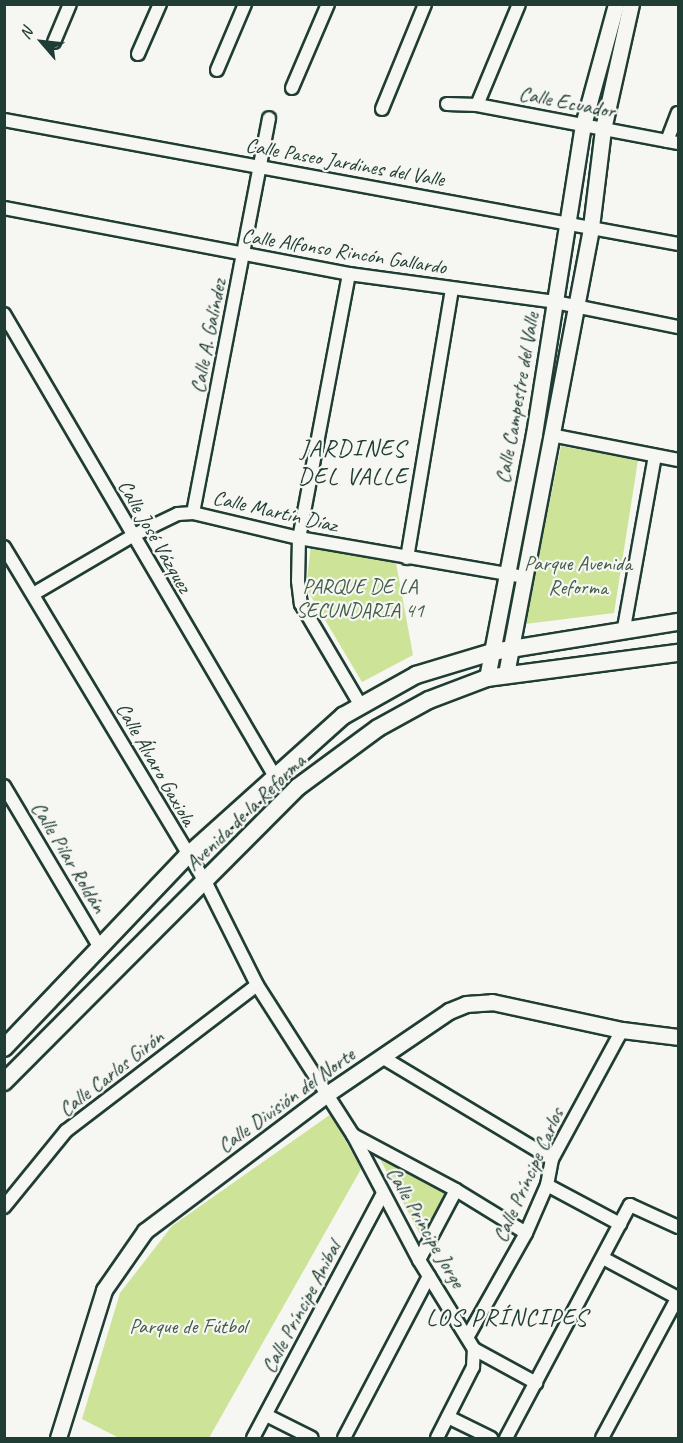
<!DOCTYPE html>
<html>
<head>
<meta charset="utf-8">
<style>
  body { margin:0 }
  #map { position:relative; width:683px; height:1443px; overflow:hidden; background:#f6f6f2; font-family:Caveat,sans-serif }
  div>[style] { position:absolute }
  .green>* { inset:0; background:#cce398 }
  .roads { filter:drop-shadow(2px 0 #1f3d34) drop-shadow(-2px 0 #1f3d34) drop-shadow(0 2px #1f3d34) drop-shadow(0 -2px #1f3d34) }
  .minor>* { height:12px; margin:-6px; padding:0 6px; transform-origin:6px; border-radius:6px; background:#f6f6f2 }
  .tertiary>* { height:15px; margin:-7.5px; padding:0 7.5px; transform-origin:7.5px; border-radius:7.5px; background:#f6f6f2 }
  .secondary>* { height:16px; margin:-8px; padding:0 8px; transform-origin:8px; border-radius:8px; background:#f6f6f2 }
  span { translate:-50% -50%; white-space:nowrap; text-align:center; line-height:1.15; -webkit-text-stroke:4.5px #f6f6f2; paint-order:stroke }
  .street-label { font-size:21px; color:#1f3d34 }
  .park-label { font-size:21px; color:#425e48 }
  .quarter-label { font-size:24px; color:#1f3d34; letter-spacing:1.5px }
  .frame { position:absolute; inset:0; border:6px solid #1f3d34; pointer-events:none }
  .north { position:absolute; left:12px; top:12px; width:60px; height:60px; -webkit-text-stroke:4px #f6f6f2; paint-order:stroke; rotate:298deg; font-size:16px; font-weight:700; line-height:24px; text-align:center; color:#1f3d34 }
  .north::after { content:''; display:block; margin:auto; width:21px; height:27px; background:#1f3d34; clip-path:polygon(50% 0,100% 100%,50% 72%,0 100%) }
</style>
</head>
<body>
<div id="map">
  <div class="green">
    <div style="clip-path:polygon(561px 446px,638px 460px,614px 613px,525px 624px)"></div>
    <div style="clip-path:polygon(311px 545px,396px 563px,413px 655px,362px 682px,306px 588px)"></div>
    <div style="clip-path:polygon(331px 1114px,361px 1169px,209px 1438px,119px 1438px,82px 1419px,120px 1293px,172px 1226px)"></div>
    <div style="clip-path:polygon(380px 1159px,448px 1190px,422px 1238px)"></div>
  </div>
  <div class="roads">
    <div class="minor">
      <div style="left:54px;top:42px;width:41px;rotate:-67.2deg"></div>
      <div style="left:138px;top:54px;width:55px;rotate:-66.3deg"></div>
      <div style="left:217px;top:70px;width:72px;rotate:-67deg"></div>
      <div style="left:292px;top:88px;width:91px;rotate:-66.8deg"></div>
      <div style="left:447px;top:104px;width:30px;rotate:2deg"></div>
      <div style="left:477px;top:105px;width:205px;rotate:10.7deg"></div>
      <div style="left:477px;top:105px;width:109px;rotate:-67.4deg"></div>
      <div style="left:382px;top:109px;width:113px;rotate:-67.7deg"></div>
      <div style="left:4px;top:120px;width:685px;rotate:10.42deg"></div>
      <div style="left:667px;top:141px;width:30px;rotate:-69deg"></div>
      <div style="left:4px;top:208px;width:351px;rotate:10.8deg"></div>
      <div style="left:349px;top:274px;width:208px;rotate:7.7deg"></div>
      <div style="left:555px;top:302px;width:126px;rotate:11.5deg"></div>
      <div style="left:349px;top:274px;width:269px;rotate:100.7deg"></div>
      <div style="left:299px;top:538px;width:43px;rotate:91.3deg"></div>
      <div style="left:298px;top:581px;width:23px;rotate:83deg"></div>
      <div style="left:301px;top:604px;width:118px;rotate:59.5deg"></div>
      <div style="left:4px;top:314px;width:534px;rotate:59.64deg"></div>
      <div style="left:551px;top:435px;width:129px;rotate:11.1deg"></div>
      <div style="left:193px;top:513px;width:402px;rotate:-79.1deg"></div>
      <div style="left:4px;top:547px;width:390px;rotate:59deg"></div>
      <div style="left:205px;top:881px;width:116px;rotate:63.4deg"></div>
      <div style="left:257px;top:985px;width:178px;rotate:57.4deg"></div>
      <div style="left:353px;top:1135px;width:141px;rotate:62.2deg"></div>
      <div style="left:419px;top:1260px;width:105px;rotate:58.3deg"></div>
      <div style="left:474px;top:1349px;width:71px;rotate:28.7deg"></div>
      <div style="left:407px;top:558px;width:273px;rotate:-80.5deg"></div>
      <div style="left:35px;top:593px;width:113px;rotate:-30.4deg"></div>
      <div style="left:132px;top:536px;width:51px;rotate:-25.6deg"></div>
      <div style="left:178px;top:514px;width:15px;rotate:-4deg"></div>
      <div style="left:193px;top:513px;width:109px;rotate:13.3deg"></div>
      <div style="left:299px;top:538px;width:228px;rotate:9.8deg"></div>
      <div style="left:624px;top:628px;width:175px;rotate:-79.8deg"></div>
      <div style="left:4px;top:786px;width:188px;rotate:59.3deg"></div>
      <div style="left:382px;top:1057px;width:198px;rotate:31deg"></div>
      <div style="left:353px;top:1135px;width:117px;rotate:28.1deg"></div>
      <div style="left:456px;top:1190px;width:82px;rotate:31.6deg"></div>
      <div style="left:547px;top:1185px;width:83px;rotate:28.1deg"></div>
      <div style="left:4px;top:1207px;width:98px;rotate:-50.8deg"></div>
      <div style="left:66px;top:1131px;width:240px;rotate:-37.4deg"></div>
      <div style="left:603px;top:1258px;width:85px;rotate:28.1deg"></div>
      <div style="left:419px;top:1260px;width:79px;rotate:-62.1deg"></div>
      <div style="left:468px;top:1336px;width:118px;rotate:-60.6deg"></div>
      <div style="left:526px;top:1233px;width:52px;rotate:-66.4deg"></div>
      <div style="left:547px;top:1185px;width:26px;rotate:-79deg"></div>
      <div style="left:552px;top:1159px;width:147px;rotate:-61.5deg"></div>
      <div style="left:266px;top:1415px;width:51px;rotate:26.6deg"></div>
      <div style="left:448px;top:1417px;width:48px;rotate:26deg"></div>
      <div style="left:253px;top:1438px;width:277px;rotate:-62deg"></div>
      <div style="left:344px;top:1438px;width:183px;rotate:-62.3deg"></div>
      <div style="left:437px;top:1438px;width:80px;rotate:-63.1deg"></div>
      <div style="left:473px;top:1367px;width:18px;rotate:-87deg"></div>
      <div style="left:506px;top:1438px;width:264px;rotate:-62deg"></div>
      <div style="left:630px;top:1205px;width:53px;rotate:24.6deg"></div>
      <div style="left:602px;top:1438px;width:160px;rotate:-61.7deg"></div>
    </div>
    <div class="tertiary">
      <div style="left:506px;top:674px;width:455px;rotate:-79.2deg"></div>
      <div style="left:591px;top:227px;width:99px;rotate:-83deg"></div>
      <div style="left:603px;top:129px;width:128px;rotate:-77.4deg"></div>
      <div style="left:487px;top:678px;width:248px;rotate:-79.1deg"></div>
      <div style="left:534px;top:434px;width:313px;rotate:-81deg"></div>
      <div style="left:583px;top:125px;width:125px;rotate:-74.7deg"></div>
      <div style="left:58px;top:1438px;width:155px;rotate:-72.7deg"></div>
      <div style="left:104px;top:1290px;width:72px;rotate:-55.2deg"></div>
      <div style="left:145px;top:1231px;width:224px;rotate:-37deg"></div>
      <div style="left:324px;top:1096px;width:151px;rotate:-34.2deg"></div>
      <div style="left:449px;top:1011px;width:18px;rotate:-22deg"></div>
      <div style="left:466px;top:1004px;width:26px;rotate:-4deg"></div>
      <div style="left:492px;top:1002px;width:133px;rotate:12.2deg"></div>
      <div style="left:622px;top:1030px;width:56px;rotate:7.1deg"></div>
    </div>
    <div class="secondary">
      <div style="left:4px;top:1048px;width:265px;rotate:-46.4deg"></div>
      <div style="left:187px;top:856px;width:210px;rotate:-41.9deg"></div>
      <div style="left:343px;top:716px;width:84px;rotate:-29.3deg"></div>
      <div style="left:416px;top:675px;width:79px;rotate:-16.8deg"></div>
      <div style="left:492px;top:652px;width:188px;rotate:-9.2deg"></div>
      <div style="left:4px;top:1082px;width:416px;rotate:-45.1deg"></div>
      <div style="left:298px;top:787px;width:99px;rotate:-36.4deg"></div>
      <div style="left:378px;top:728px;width:58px;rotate:-28.8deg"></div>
      <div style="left:429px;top:700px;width:62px;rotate:-20.8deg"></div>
      <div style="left:487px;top:678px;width:193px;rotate:-7.5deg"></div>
    </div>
  </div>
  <div class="street-label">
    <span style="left:567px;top:102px;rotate:11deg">Calle Ecuador</span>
    <span style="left:345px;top:162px;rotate:10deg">Calle Paseo Jardines del Valle</span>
    <span style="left:344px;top:251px;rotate:9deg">Calle Alfonso Rincón Gallardo</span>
    <span style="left:208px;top:336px;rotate:-79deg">Calle A. Galíndez</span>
    <span style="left:517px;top:398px;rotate:-80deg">Calle Campestre del Valle</span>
    <span style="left:275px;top:511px;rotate:13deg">Calle Martín Díaz</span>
    <span style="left:155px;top:536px;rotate:60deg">Calle José Vázquez</span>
    <span style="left:156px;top:764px;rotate:60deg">Calle Álvaro Gaxiola</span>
    <span style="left:245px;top:812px;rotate:-44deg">Avenida de la Reforma</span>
    <span style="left:69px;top:857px;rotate:59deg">Calle Pilar Roldán</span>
    <span style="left:111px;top:1073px;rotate:-38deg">Calle Carlos Girón</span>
    <span style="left:286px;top:1100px;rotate:-36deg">Calle División del Norte</span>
    <span style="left:528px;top:1175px;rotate:-66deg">Calle Príncipe Carlos</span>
    <span style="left:426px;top:1227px;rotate:60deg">Calle Príncipe Jorge</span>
    <span style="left:301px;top:1307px;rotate:-62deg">Calle Príncipe Anibal</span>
  </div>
  <div class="park-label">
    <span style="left:578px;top:575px">Parque Avenida<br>Reforma</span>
    <span style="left:360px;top:598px">PARQUE DE LA<br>SECUNDARIA 41</span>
    <span style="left:188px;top:1326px">Parque de Fútbol</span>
  </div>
  <div class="quarter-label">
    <span style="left:353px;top:463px">JARDINES<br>DEL VALLE</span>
    <span style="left:507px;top:1318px">LOS PRÍNCIPES</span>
  </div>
  <div class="frame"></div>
  <div class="north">N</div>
</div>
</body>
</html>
